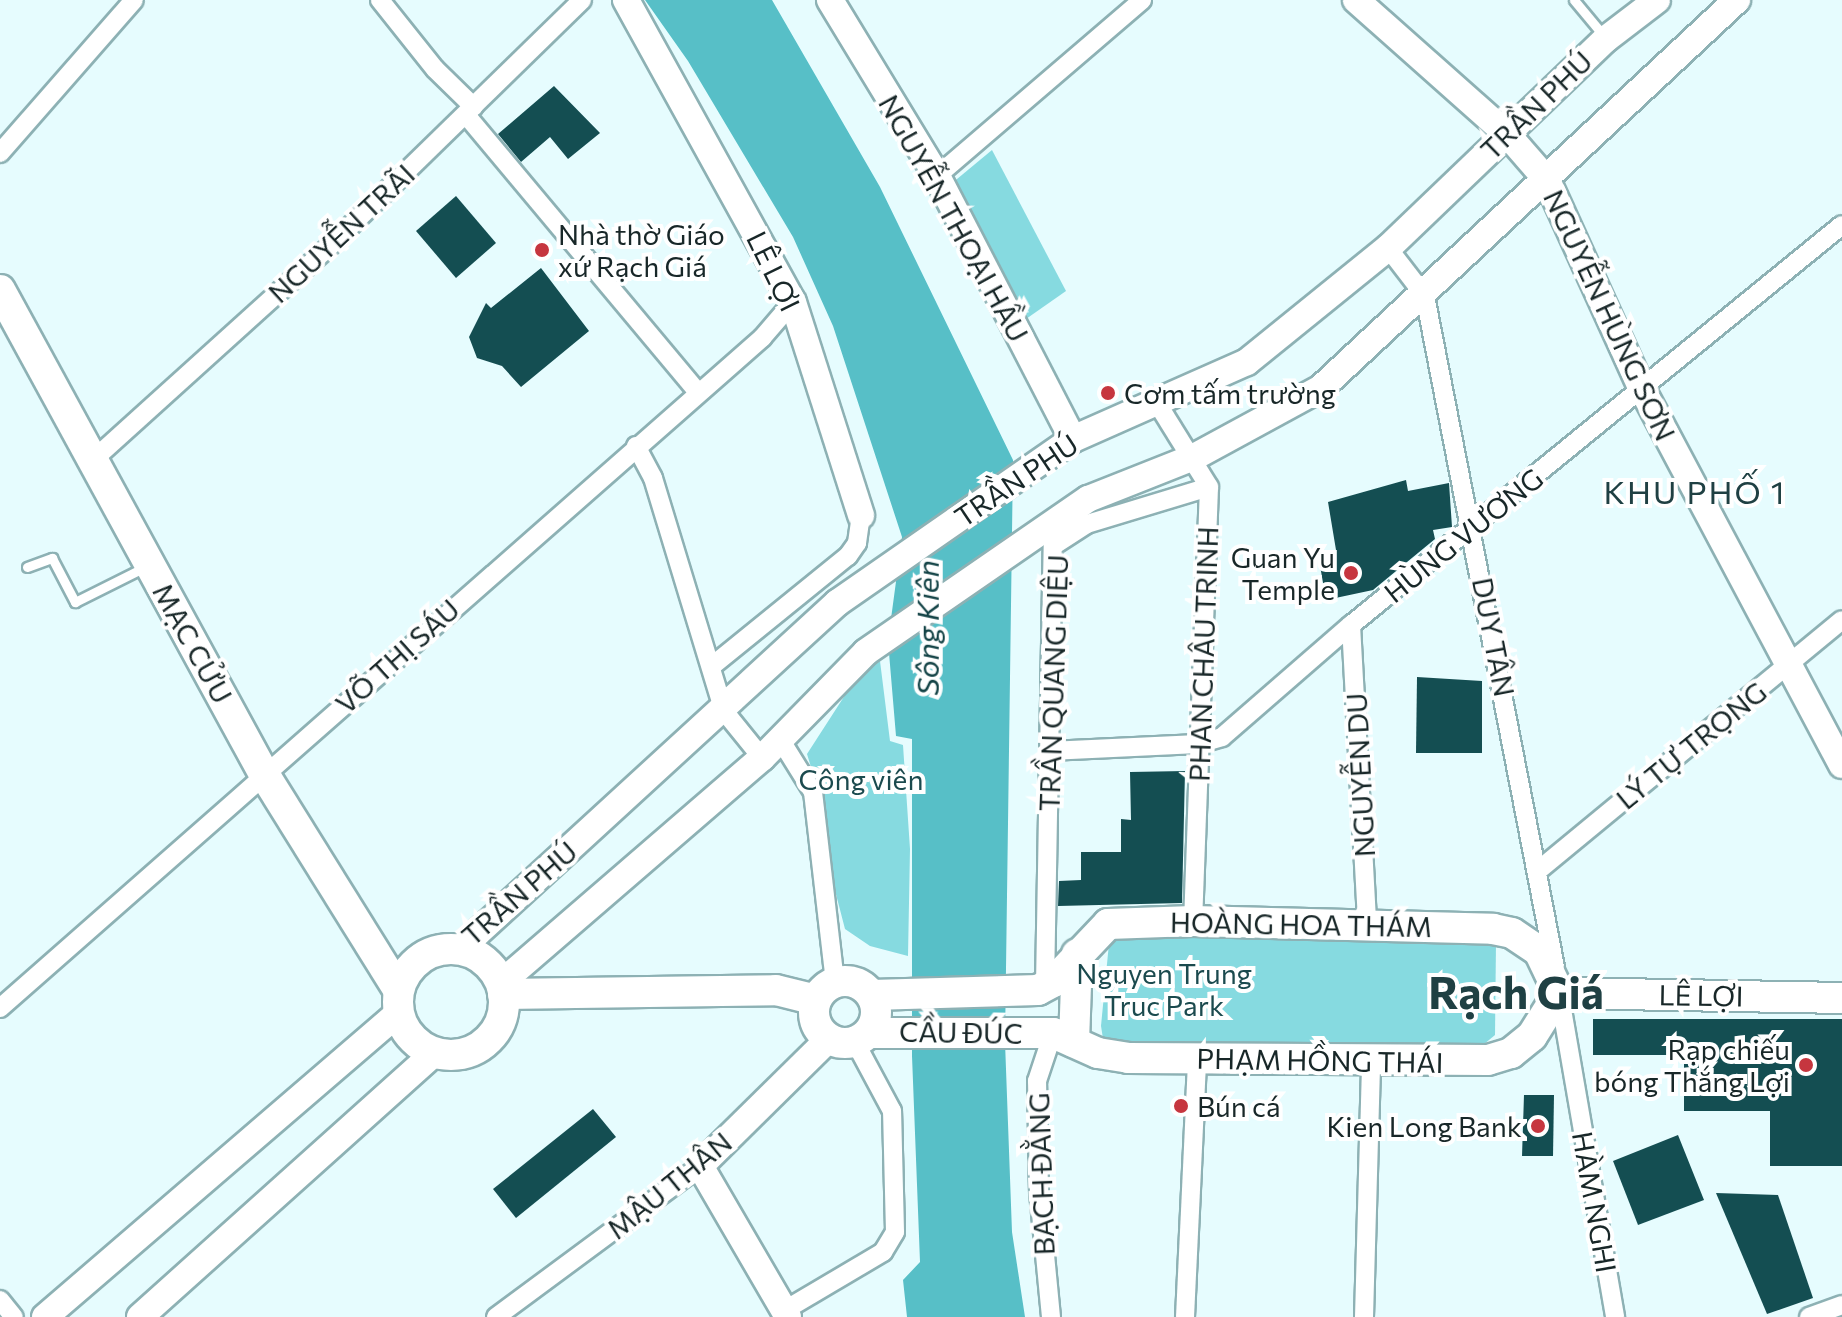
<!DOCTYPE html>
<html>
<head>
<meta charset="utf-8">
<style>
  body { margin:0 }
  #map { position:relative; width:1842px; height:1317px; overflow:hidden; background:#e6fcfe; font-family:Commissioner,sans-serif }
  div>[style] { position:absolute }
  .green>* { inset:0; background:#86dae0 }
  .water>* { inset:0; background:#57bfc7 }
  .building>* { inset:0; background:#144e52 }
  .roads { filter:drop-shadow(2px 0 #8db1b4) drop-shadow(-2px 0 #8db1b4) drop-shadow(0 2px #8db1b4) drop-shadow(0 -2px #8db1b4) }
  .lane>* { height:9px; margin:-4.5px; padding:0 4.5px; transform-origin:4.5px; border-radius:4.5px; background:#fff }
  .street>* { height:18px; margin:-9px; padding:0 9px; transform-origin:9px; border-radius:9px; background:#fff }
  .secondary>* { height:26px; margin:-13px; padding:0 13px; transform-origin:13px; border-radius:13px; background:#fff }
  .primary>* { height:30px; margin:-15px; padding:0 15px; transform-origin:15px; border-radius:15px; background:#fff }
  .primary>.ring { margin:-15px; padding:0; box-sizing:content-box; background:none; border:30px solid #fff; border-radius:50% }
  .dots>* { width:22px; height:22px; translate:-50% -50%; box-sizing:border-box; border:4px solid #fff; border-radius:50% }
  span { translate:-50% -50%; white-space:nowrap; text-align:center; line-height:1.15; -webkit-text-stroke:8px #fff; paint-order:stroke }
  .street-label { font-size:28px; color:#182728 }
  .poi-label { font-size:28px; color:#182728 }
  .left { translate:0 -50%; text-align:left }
  .right { translate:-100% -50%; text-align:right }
  .park-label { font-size:28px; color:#1b4a4e }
  .water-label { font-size:30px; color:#124245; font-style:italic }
  .quarter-label { font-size:32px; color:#1f4043; letter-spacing:2px }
  .town-label { font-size:44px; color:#1f4043; font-weight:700 }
</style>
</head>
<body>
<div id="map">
  <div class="green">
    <div style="clip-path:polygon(992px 150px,1066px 291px,1026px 319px,951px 184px)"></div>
    <div style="clip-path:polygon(880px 661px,890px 741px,903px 745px,910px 849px,908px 956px,870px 946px,845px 929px,831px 875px,824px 810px,807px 754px,858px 675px)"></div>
    <div style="clip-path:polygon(1110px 933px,1496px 942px,1495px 1035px,1477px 1050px,1104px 1045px,1101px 1026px)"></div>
  </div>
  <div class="water">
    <div style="clip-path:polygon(645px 0,772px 0,880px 187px,1013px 460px,1005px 1042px,1012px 1232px,1025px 1317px,907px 1317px,903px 1280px,920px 1262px,912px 1056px,912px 739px,896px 736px,888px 641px,902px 537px,833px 326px,793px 237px,688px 61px)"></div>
  </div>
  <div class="building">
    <div style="clip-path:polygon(554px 86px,600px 133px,568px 159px,550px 137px,521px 162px,498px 134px)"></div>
    <div style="clip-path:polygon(456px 196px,496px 243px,456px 278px,416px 231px)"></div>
    <div style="clip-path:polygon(541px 268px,589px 331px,521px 387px,502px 366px,477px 358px,469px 337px,486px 303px,491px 308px)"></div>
    <div style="clip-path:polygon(1406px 480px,1408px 491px,1449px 483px,1452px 527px,1433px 530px,1435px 539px,1373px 590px,1326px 600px,1318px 554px,1336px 550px,1328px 502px)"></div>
    <div style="clip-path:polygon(1417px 677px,1482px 681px,1482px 753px,1416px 753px)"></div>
    <div style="clip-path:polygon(1185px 771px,1182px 903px,1058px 906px,1059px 881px,1081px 880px,1081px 852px,1121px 852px,1121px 819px,1131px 820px,1130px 772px)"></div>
    <div style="clip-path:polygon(1593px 1019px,1842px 1019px,1842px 1166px,1770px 1166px,1770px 1111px,1684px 1111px,1684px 1055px,1593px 1055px)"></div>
    <div style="clip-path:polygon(1524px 1095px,1554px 1095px,1553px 1156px,1522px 1156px)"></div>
    <div style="clip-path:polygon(593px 1109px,616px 1137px,516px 1218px,493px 1189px)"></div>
    <div style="clip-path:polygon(1678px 1135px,1704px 1200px,1638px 1225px,1613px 1161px)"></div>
    <div style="clip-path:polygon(1716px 1193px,1778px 1195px,1813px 1298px,1767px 1314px)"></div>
  </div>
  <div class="roads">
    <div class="lane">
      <div style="left:1574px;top:0;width:47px;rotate:50.2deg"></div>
      <div style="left:27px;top:567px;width:27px;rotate:-20deg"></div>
      <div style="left:52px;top:558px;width:50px;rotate:62.4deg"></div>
      <div style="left:75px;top:602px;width:80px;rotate:-26.6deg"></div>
    </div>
    <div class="street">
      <div style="left:380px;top:0;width:88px;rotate:51.4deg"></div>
      <div style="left:435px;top:69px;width:54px;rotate:44.3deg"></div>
      <div style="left:466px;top:115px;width:361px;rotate:50.1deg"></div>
      <div style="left:0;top:153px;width:203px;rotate:-48.8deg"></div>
      <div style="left:937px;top:176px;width:270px;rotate:-40.6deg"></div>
      <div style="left:1388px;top:248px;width:61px;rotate:52.4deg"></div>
      <div style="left:1425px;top:296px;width:683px;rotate:79.04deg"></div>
      <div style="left:1157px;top:403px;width:99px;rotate:58.2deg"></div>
      <div style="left:1209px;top:487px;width:434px;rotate:92.1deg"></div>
      <div style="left:636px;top:446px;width:36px;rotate:62deg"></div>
      <div style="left:653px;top:478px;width:244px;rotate:73.1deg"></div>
      <div style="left:724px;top:711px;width:60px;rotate:51deg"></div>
      <div style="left:93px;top:460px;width:319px;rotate:-42.1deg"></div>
      <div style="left:330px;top:246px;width:352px;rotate:-44.3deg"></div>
      <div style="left:1351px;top:625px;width:300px;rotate:86.9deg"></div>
      <div style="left:712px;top:666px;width:175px;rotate:-39deg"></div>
      <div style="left:848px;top:556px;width:16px;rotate:-55deg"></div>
      <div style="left:857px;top:543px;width:28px;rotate:-82deg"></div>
      <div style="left:780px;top:739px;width:62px;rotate:58.1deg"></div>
      <div style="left:813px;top:792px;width:191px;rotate:83.4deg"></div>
      <div style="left:1049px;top:751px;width:149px;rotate:-2.7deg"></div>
      <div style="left:1198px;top:744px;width:25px;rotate:-16deg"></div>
      <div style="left:1222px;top:737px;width:171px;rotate:-41deg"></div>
      <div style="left:1351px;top:625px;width:633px;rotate:-39.17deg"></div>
      <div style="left:1540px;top:869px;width:391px;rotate:-39.5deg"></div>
      <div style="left:1045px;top:986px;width:440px;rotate:-89deg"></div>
      <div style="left:1053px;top:546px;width:40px;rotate:-32.9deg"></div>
      <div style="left:1087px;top:524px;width:127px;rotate:-16.9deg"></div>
      <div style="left:1559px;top:992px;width:330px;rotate:80.2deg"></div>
      <div style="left:0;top:1008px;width:1015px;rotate:-41.32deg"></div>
      <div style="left:762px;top:338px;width:48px;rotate:-49.3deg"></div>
      <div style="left:0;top:1300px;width:22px;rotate:51deg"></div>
      <div style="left:785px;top:1310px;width:114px;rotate:-30.6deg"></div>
      <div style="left:883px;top:1252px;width:23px;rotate:-59deg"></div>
      <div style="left:895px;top:1232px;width:121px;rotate:-91.4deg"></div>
      <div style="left:892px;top:1111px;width:78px;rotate:-118.2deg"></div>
      <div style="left:496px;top:1317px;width:254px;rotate:-36.5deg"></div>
      <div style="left:1051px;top:1317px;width:125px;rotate:-95.5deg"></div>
      <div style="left:1039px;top:1193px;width:112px;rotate:-91deg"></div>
      <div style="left:1037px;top:1081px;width:51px;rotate:-71.6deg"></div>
      <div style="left:1185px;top:1317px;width:259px;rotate:-87.3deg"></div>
      <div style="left:1364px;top:1317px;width:257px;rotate:-88.4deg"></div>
      <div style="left:1809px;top:1317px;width:35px;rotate:-20deg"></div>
    </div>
    <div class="secondary">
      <div style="left:626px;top:0;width:345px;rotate:61.1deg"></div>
      <div style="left:793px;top:302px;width:224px;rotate:72.3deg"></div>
      <div style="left:830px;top:0;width:206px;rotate:58.7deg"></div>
      <div style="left:937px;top:176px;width:296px;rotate:62.7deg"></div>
      <div style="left:1356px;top:0;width:202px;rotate:41.6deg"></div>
      <div style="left:1507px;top:134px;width:61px;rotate:49deg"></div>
      <div style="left:1547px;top:180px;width:227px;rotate:65.6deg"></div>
      <div style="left:1641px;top:387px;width:428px;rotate:62deg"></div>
      <div style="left:460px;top:949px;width:512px;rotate:-42.54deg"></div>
      <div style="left:837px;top:603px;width:287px;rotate:-34.8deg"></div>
      <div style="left:1073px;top:439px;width:190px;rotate:-23.9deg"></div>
      <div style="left:1247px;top:362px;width:181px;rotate:-39deg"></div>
      <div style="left:1388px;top:248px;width:302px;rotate:-43.8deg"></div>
      <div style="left:1606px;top:39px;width:64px;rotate:-37.4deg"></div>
      <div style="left:501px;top:983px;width:345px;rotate:-40.8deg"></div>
      <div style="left:762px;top:758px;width:148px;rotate:-45.5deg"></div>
      <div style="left:866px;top:652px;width:270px;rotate:-34.6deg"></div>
      <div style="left:1088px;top:499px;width:114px;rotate:-21.6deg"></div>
      <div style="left:1194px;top:457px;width:145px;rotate:-28.5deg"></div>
      <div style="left:1321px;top:388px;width:569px;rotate:-43.01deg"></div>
      <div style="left:45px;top:1317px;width:466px;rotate:-40.7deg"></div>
      <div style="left:140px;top:1317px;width:395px;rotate:-41.9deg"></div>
      <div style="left:788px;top:1317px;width:175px;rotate:-120.2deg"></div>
      <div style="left:700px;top:1166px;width:181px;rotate:-44.6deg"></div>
    </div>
    <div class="primary">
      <div style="left:0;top:290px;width:551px;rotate:61.39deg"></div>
      <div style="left:264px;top:774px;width:253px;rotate:58.1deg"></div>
      <div class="ring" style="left:398px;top:949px;width:76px;height:76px"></div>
      <div class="ring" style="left:814px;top:981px;width:32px;height:32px"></div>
      <div style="left:1559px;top:993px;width:283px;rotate:1deg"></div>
      <div style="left:503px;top:994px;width:273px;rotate:-0.8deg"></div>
      <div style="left:776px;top:990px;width:41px;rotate:14deg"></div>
      <div style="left:872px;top:995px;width:166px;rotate:-1.7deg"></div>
      <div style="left:1038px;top:990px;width:17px;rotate:-28deg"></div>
      <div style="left:1053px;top:982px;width:80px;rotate:-46.5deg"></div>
      <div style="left:1108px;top:924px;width:85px;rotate:-2deg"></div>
      <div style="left:1193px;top:921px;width:300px;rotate:1.5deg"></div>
      <div style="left:1493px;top:929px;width:19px;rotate:12deg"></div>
      <div style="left:1512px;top:933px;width:32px;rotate:34deg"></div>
      <div style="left:1539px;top:951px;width:47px;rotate:64.5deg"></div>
      <div style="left:869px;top:1033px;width:184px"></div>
      <div style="left:1053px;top:1033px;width:49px;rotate:24deg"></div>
      <div style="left:1098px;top:1053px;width:30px;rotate:9deg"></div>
      <div style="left:1128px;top:1058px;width:360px;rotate:0.3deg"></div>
      <div style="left:1488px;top:1060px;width:24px;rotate:-17deg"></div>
      <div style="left:1511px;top:1053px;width:27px;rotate:-39deg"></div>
      <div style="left:1532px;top:1036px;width:51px;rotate:-57.9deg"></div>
      <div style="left:1074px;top:1042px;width:88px;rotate:-88deg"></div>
    </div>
  </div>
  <div class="dots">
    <div style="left:542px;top:250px;background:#c6363f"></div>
    <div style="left:1108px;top:393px;background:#c6363f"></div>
    <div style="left:1351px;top:573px;background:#c6363f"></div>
    <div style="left:1806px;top:1065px;background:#c6363f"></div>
    <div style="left:1181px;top:1106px;background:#c6363f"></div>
    <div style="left:1538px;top:1126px;background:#c6363f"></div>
  </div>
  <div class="street-label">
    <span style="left:1536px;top:105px;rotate:-44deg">TRẦN PHÚ</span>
    <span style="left:954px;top:218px;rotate:61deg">NGUYỄN THOẠI HẦU</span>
    <span style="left:341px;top:233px;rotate:-43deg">NGUYỄN TRÃI</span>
    <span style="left:774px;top:271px;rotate:64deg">LÊ LỢI</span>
    <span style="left:1610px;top:315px;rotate:65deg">NGUYỄN HÙNG SƠN</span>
    <span style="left:1016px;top:480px;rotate:-34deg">TRẦN PHÚ</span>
    <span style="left:1463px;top:535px;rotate:-39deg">HÙNG VƯƠNG</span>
    <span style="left:1494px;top:637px;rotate:79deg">DUY TÂN</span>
    <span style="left:193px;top:643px;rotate:61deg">MẠC CỬU</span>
    <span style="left:1203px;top:654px;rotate:-88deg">PHAN CHÂU TRINH</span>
    <span style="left:397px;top:656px;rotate:-42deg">VÕ THỊ SÁU</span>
    <span style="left:1053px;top:683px;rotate:-88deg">TRẦN QUANG DIỆU</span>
    <span style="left:1691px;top:745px;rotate:-39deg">LÝ TỰ TRỌNG</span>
    <span style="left:1360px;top:775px;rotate:-93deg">NGUYỄN DU</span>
    <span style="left:519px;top:893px;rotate:-41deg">TRẦN PHÚ</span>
    <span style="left:1301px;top:924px;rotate:1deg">HOÀNG HOA THÁM</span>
    <span style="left:1701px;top:995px;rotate:1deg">LÊ LỢI</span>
    <span style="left:961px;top:1032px;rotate:1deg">CẦU ĐÚC</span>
    <span style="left:1320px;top:1060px;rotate:1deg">PHẠM HỒNG THÁI</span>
    <span style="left:1041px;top:1174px;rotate:-92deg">BẠCH ĐẰNG</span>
    <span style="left:669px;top:1185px;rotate:-39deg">MẬU THÂN</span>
    <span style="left:1595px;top:1202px;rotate:80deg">HÀM NGHI</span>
  </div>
  <div class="poi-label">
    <span class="left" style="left:558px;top:250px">Nhà thờ Giáo<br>xứ Rạch Giá</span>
    <span class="left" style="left:1124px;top:393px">Cơm tấm trường</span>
    <span class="right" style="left:1335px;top:573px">Guan Yu<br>Temple</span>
    <span class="right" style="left:1790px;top:1065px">Rạp chiếu<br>bóng Thắng Lợi</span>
    <span class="left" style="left:1197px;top:1106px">Bún cá</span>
    <span class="right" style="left:1522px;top:1126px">Kien Long Bank</span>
  </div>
  <div class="park-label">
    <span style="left:861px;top:779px">Công viên</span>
    <span style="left:1164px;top:989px">Nguyen Trung<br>Truc Park</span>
  </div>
  <div class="water-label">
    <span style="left:927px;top:628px;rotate:-90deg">Sông Kiên</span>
  </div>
  <div class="quarter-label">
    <span style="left:1695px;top:491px">KHU PHỐ 1</span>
  </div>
  <div class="town-label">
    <span style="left:1516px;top:991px">Rạch Giá</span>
  </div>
</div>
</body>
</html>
